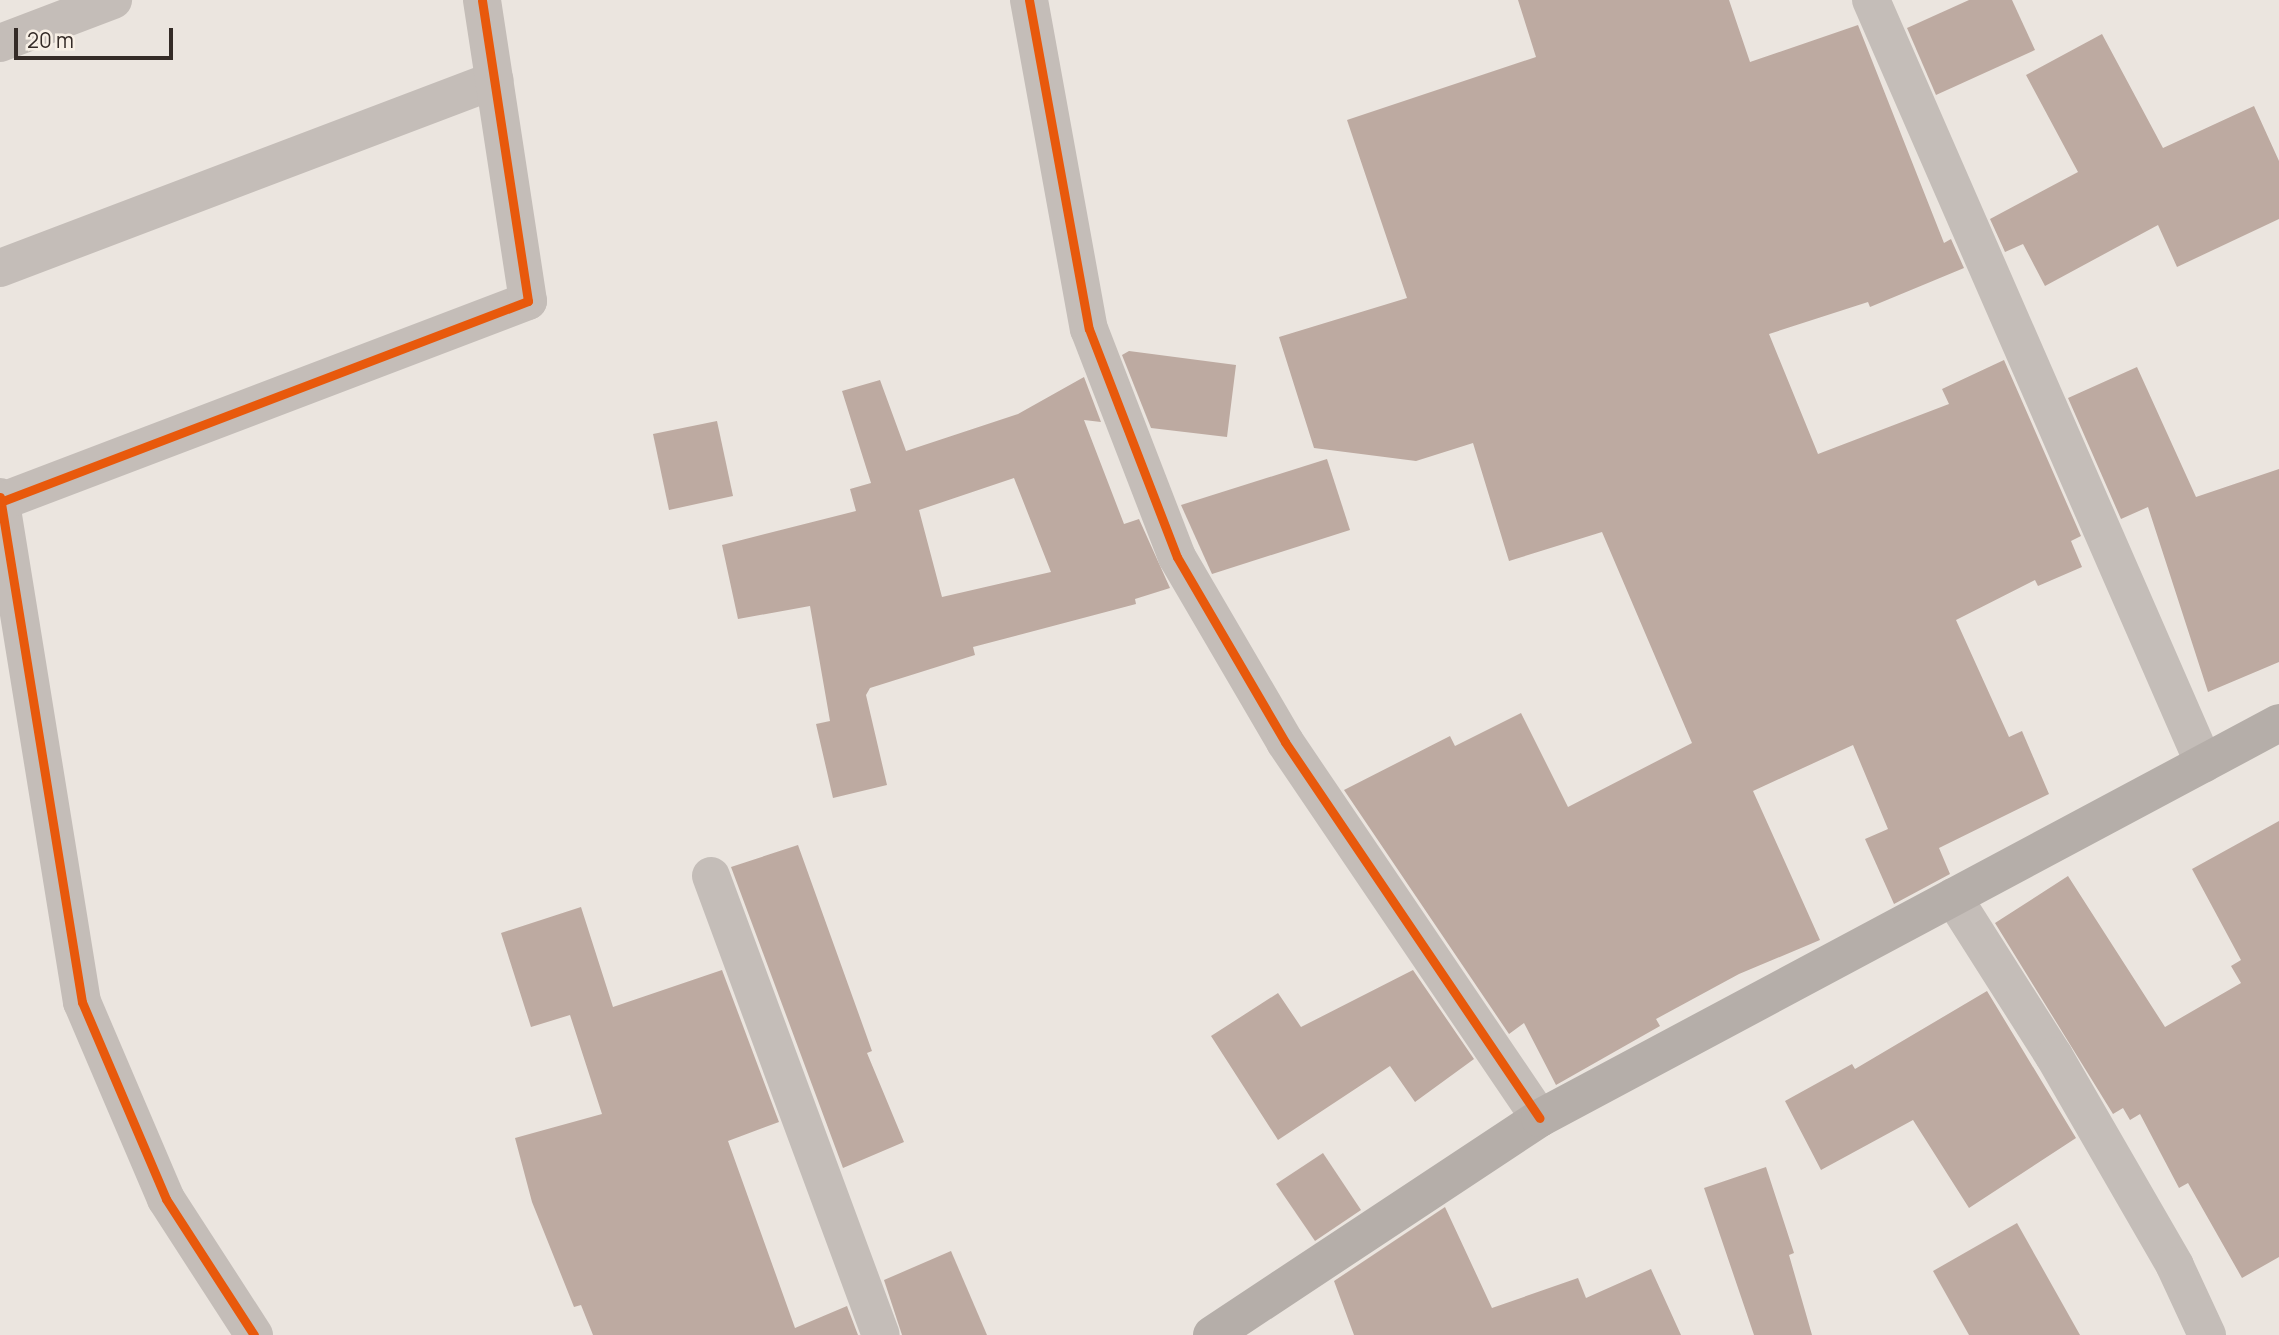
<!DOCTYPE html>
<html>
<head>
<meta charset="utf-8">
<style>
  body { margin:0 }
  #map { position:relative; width:2279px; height:1335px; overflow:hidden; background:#ebe5df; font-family:Manrope,sans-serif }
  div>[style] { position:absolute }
  .building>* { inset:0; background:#bdaaa1 }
  .minor>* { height:38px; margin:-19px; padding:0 19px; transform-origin:19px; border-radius:19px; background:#c4bdb8 }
  .secondary>* { height:38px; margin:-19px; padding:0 19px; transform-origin:19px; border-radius:19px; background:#b5aea9 }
  .cycleway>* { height:9px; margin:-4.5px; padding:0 4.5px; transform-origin:4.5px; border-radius:4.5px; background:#e8590c }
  span { translate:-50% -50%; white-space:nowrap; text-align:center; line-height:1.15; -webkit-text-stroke:5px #f8f0e6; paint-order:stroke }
  .scale { position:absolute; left:14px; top:28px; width:159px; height:32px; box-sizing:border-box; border:4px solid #342b27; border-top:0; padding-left:9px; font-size:21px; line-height:24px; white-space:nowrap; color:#342b27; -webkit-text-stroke:5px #f8f0e6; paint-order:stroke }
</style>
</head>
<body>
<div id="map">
  <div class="building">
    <div style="clip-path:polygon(1518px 0,1729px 0,1750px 62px,1858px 25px,1944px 243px,1951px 239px,1964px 268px,1870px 307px,1868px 302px,1769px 334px,1818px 454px,1949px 404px,1942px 389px,2004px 360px,2081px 536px,2071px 541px,2082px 567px,2038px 586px,2035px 580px,1956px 620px,2009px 737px,2022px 731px,2049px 794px,1939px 848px,1950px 874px,1894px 904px,1865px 839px,1888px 829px,1853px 745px,1753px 791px,1820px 940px,1739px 974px,1656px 1019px,1660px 1026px,1556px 1085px,1524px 1023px,1509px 1034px,1344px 790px,1450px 736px,1455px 746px,1521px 713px,1568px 807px,1692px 743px,1602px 532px,1509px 561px,1473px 443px,1416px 461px,1314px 448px,1279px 337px,1407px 298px,1347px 120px,1536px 57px)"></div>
    <div style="clip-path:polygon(1969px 0,2012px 0,2035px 50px,1936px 95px,1907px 28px)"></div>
    <div style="clip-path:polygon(2102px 34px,2163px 148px,2254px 106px,2279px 161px,2279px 219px,2177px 267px,2158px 225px,2045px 286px,2023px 244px,2005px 252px,1990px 219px,2078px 172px,2026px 75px)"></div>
    <div style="clip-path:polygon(1129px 351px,1236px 365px,1227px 437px,1151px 428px,1122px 355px)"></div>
    <div style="clip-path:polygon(2137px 367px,2196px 497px,2279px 469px,2279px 662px,2208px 692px,2148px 507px,2121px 519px,2068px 398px)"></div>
    <div style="clip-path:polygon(evenodd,1084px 377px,1101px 422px,1084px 420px,1124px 524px,1139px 519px,1170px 588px,1135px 599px,1136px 604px,973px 647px,975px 655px,870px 688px,866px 695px,887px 785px,833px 798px,816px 724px,830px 721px,810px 606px,738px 619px,722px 545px,856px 511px,850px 489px,871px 483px,842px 391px,880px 380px,906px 451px,1018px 414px,1084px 377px,1014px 478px,1051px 572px,942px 597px,919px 510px,1014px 478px)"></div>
    <div style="clip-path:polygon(717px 421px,733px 496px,669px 510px,653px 434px)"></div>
    <div style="clip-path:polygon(1327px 459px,1350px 530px,1212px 574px,1181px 505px)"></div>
    <div style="clip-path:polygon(2279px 821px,2279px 1257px,2242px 1278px,2188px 1183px,2179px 1188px,2140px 1114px,2130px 1120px,2123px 1108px,2113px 1114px,1995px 923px,2068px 876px,2165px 1027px,2241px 983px,2231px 966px,2241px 960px,2192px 869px)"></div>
    <div style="clip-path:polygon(798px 845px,872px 1051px,867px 1053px,904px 1142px,843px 1168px,731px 867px)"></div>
    <div style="clip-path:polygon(581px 907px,613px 1007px,722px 970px,779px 1122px,728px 1141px,795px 1328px,847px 1306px,858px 1335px,593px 1335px,581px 1305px,574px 1307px,532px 1202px,515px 1138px,602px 1114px,570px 1015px,531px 1027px,501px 933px)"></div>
    <div style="clip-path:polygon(1413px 970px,1474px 1059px,1415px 1102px,1390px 1066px,1278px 1140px,1211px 1036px,1278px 993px,1301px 1027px)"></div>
    <div style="clip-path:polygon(1987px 991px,2076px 1138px,1969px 1208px,1913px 1120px,1821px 1170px,1785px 1101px,1852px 1064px,1855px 1069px)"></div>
    <div style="clip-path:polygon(1323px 1153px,1361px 1210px,1315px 1241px,1276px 1184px)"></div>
    <div style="clip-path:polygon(1766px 1167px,1794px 1253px,1789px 1255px,1812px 1335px,1754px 1335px,1704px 1188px)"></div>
    <div style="clip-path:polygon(1445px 1207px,1492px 1308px,1578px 1278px,1586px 1298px,1651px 1269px,1681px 1335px,1354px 1335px,1334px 1281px)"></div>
    <div style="clip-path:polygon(2017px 1223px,2080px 1335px,1969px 1335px,1933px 1271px)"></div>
    <div style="clip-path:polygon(951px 1251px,987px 1335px,902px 1335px,884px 1280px)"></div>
  </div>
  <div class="minor">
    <div style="left:1029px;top:0;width:334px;rotate:79.7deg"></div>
    <div style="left:1089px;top:329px;width:244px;rotate:68.9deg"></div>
    <div style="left:1177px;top:557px;width:214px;rotate:59.7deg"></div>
    <div style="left:1285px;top:742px;width:454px;rotate:55.9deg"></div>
    <div style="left:1871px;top:0;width:833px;rotate:66.45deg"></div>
    <div style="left:0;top:43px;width:121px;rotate:-20.8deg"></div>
    <div style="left:0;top:268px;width:529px;rotate:-20.8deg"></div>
    <div style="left:0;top:497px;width:512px;rotate:80.78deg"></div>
    <div style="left:82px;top:1002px;width:214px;rotate:66.9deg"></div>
    <div style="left:166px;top:1199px;width:162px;rotate:57.1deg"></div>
    <div style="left:0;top:502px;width:565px;rotate:-20.84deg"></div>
    <div style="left:528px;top:301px;width:304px;rotate:-98.7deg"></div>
    <div style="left:711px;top:876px;width:489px;rotate:69.7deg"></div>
    <div style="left:1953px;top:897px;width:188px;rotate:57.6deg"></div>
    <div style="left:2054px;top:1056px;width:242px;rotate:60deg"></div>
    <div style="left:2175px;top:1266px;width:76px;rotate:65.1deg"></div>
  </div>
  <div class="secondary">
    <div style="left:1212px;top:1335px;width:393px;rotate:-33.5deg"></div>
    <div style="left:1540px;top:1118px;width:838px;rotate:-28.12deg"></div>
  </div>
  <div class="cycleway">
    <div style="left:1029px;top:0;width:334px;rotate:79.7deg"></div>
    <div style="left:1089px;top:329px;width:244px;rotate:68.9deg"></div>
    <div style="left:1177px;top:557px;width:214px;rotate:59.7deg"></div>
    <div style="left:1285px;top:742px;width:454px;rotate:55.9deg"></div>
    <div style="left:0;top:497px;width:512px;rotate:80.78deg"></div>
    <div style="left:82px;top:1002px;width:214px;rotate:66.9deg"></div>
    <div style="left:166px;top:1199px;width:162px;rotate:57.1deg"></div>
    <div style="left:0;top:502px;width:565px;rotate:-20.84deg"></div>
    <div style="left:528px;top:301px;width:304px;rotate:-98.7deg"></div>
  </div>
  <div class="scale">20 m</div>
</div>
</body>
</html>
